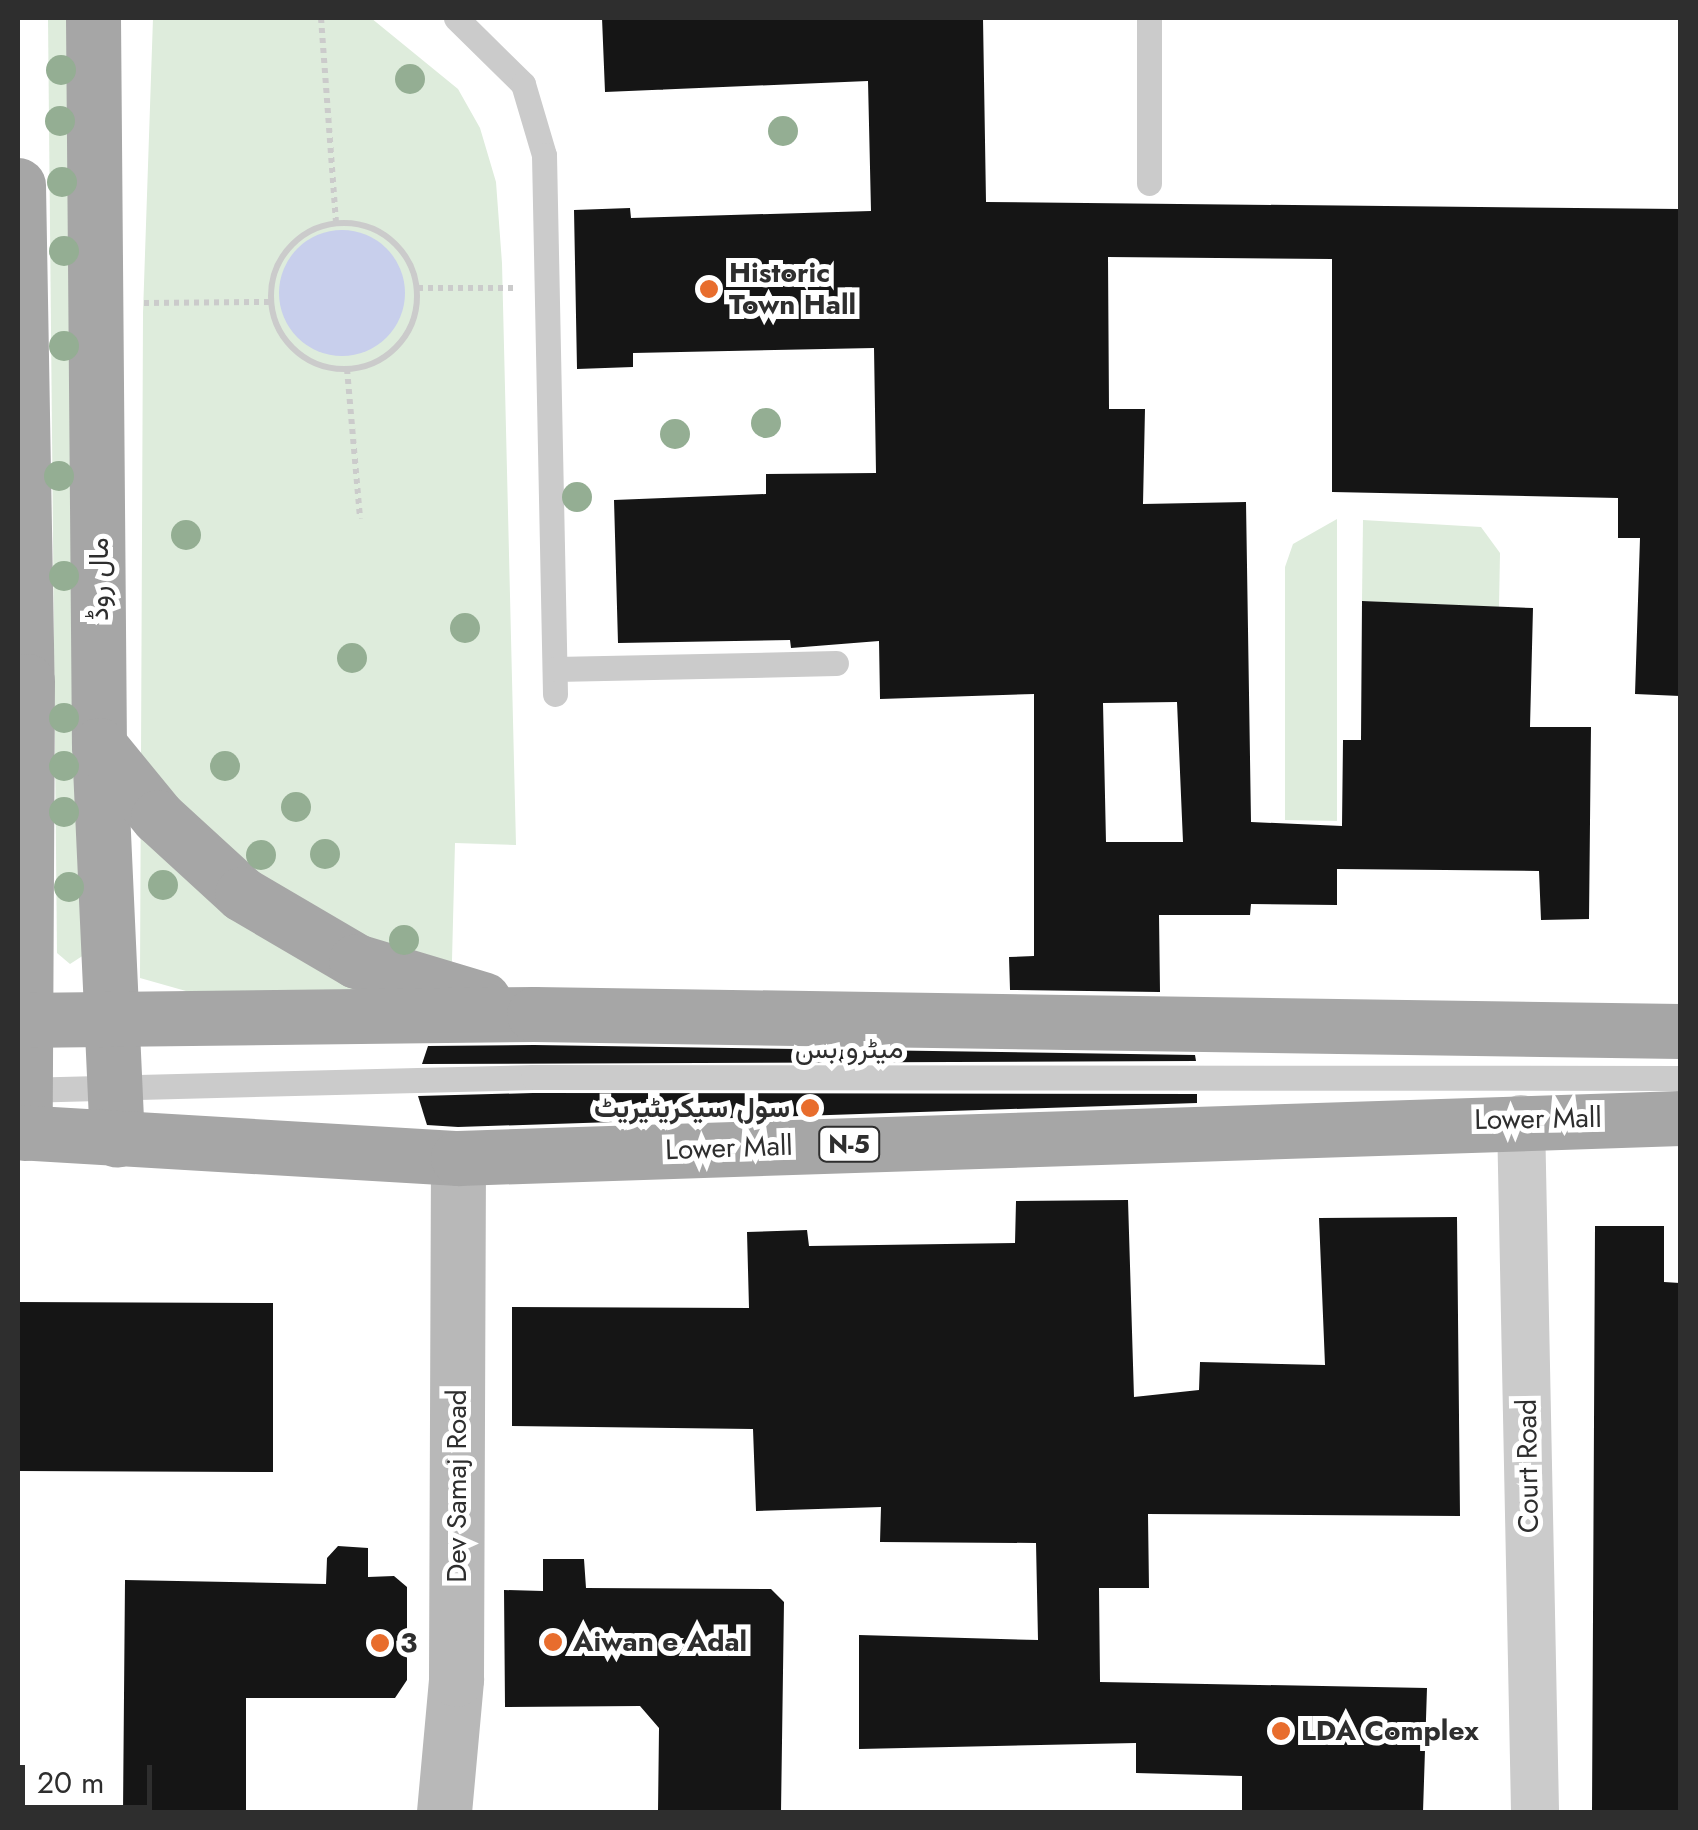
<!DOCTYPE html>
<html>
<head>
<meta charset="utf-8">
<style>
  body { margin:0 }
  #map { position:relative; width:1698px; height:1830px; overflow:hidden; background:#fff; font-family:Jost,Vazirmatn,sans-serif }
  div>[style] { position:absolute }
  .green>* { inset:0; background:#deecdc }
  .water>* { inset:0; background:#c8cfec }
  .round { border-radius:50% }
  .building>* { inset:0; background:#151515 }
  .path>* { height:6px; margin-top:-3px; transform-origin:0; background:repeating-linear-gradient(90deg,#cbcbcb 0 5px,transparent 0 10px) }
  .path>.ring { margin:-3px; padding:0; box-sizing:content-box; background:none; border:6px solid #cbcbcb; border-radius:50% }
  .service>* { height:25px; margin:-12.5px; padding:0 12.5px; transform-origin:12.5px; border-radius:12.5px; background:#cbcbcb }
  .minor>* { height:48px; margin:-24px; padding:0 24px; transform-origin:24px; border-radius:24px; background:#cbcbcb }
  .secondary>* { height:55px; margin:-27.5px; padding:0 27.5px; transform-origin:27.5px; border-radius:27.5px; background:#b8b8b8 }
  .primary>* { height:55px; margin:-27.5px; padding:0 27.5px; transform-origin:27.5px; border-radius:27.5px; background:#a6a6a6 }
  .trees>* { width:30px; height:30px; margin:-15px; border-radius:50%; background:#94ae93 }
  .dots>* { width:28px; height:28px; translate:-50% -50%; box-sizing:border-box; border:5px solid #fff; border-radius:50% }
  span { translate:-50% -50%; white-space:nowrap; text-align:center; line-height:1.15; -webkit-text-stroke:10px #fff; paint-order:stroke }
  .shield-label span { padding:2px 8px; background:#fff; border:2px solid; border-radius:8px; -webkit-text-stroke-width:0 }
  .shield-label { font-size:25px; color:#2e2e2e; font-weight:700 }
  .poi-label { font-size:28px; color:#2e2e2e; font-weight:700 }
  .left { translate:0 -50%; text-align:left }
  .right { translate:-100% -50%; text-align:right }
  .street-label { font-size:28px; color:#2e2e2e }
  .frame { position:absolute; inset:0; border:20px solid #2e2e2e; pointer-events:none }
  .scale { position:absolute; left:20px; top:1765px; width:132px; height:45px; box-sizing:border-box; border:5px solid #2e2e2e; border-top:0; padding-left:12px; font-size:30px; line-height:35px; white-space:nowrap; color:#2e2e2e; -webkit-text-stroke:8px #fff; paint-order:stroke }
</style>
</head>
<body>
<div id="map">
  <div class="green">
    <div style="clip-path:polygon(48px 18px,71px 18px,84px 955px,70px 964px,57px 953px)"></div>
    <div style="clip-path:polygon(153px 18px,371px 18px,458px 89px,480px 128px,496px 182px,502px 263px,516px 845px,455px 843px,451px 999px,193px 993px,140px 978px,143px 313px)"></div>
    <div style="clip-path:polygon(1337px 519px,1337px 821px,1285px 820px,1285px 567px,1293px 544px)"></div>
    <div style="clip-path:polygon(1363px 520px,1481px 527px,1500px 553px,1499px 607px,1362px 601px)"></div>
  </div>
  <div class="water">
    <div class="round" style="left:279px;top:230px;width:126px;height:126px"></div>
  </div>
  <div class="building">
    <div style="clip-path:polygon(evenodd,602px 18px,983px 18px,986px 202px,1680px 209px,1680px 696px,1635px 694px,1640px 538px,1618px 538px,1618px 498px,1332px 492px,1332px 259px,1108px 257px,1109px 409px,1145px 409px,1143px 504px,1246px 502px,1251px 822px,1342px 826px,1343px 740px,1361px 740px,1362px 601px,1533px 608px,1530px 727px,1591px 727px,1589px 919px,1541px 920px,1539px 871px,1337px 869px,1337px 905px,1251px 904px,1250px 915px,1159px 915px,1160px 992px,1010px 990px,1009px 957px,1034px 956px,1034px 694px,880px 699px,879px 641px,791px 648px,790px 640px,618px 643px,614px 500px,766px 494px,766px 474px,876px 473px,874px 348px,633px 353px,633px 367px,577px 369px,574px 210px,630px 208px,631px 218px,871px 211px,868px 81px,605px 92px,602px 18px,1177px 702px,1183px 842px,1106px 842px,1103px 703px,1177px 702px)"></div>
    <div style="clip-path:polygon(534px 1045px,1195px 1055px,1196px 1061px,422px 1064px,428px 1046px)"></div>
    <div style="clip-path:polygon(533px 1093px,1197px 1094px,1197px 1103px,458px 1127px,427px 1125px,418px 1096px)"></div>
    <div style="clip-path:polygon(1128px 1200px,1134px 1397px,1199px 1390px,1200px 1362px,1325px 1365px,1319px 1218px,1457px 1217px,1460px 1516px,1148px 1514px,1149px 1588px,1099px 1588px,1100px 1682px,1427px 1688px,1423px 1812px,1242px 1812px,1242px 1776px,1136px 1773px,1136px 1743px,859px 1749px,859px 1635px,1038px 1640px,1036px 1543px,880px 1542px,881px 1507px,756px 1511px,753px 1429px,512px 1426px,512px 1307px,749px 1308px,747px 1232px,807px 1230px,809px 1246px,1015px 1243px,1016px 1201px)"></div>
    <div style="clip-path:polygon(1595px 1226px,1664px 1226px,1664px 1282px,1680px 1283px,1680px 1812px,1592px 1812px)"></div>
    <div style="clip-path:polygon(18px 1302px,273px 1303px,273px 1472px,18px 1471px)"></div>
    <div style="clip-path:polygon(338px 1546px,368px 1548px,368px 1577px,394px 1576px,407px 1587px,407px 1680px,395px 1698px,246px 1698px,246px 1812px,123px 1812px,125px 1580px,326px 1584px,327px 1558px)"></div>
    <div style="clip-path:polygon(543px 1559px,584px 1559px,586px 1588px,771px 1589px,784px 1602px,781px 1812px,658px 1812px,659px 1728px,640px 1706px,505px 1707px,504px 1590px,543px 1591px)"></div>
  </div>
  <div class="path">
    <div style="left:321px;top:18px;width:205px;rotate:85.8deg"></div>
    <div class="ring" style="left:271px;top:223px;width:140px;height:140px"></div>
    <div style="left:418px;top:288px;width:98px"></div>
    <div style="left:144px;top:303px;width:127px;rotate:-0.5deg"></div>
    <div style="left:347px;top:369px;width:150px;rotate:85deg"></div>
  </div>
  <div class="service">
    <div style="left:456px;top:18px;width:94px;rotate:44.6deg"></div>
    <div style="left:523px;top:84px;width:74px;rotate:73.5deg"></div>
    <div style="left:544px;top:155px;width:539px;rotate:88.83deg"></div>
    <div style="left:1149px;top:18px;width:165px;rotate:90deg"></div>
    <div style="left:555px;top:669px;width:281px;rotate:-1.2deg"></div>
    <div style="left:21px;top:1090px;width:512px;rotate:-1.45deg"></div>
    <div style="left:533px;top:1077px;width:1147px;rotate:0.05deg"></div>
  </div>
  <div class="minor">
    <div style="left:1521px;top:1119px;width:693px;rotate:88.84deg"></div>
  </div>
  <div class="secondary">
    <div style="left:444px;top:1812px;width:134px;rotate:-84.8deg"></div>
    <div style="left:456px;top:1679px;width:521px;rotate:-89.78deg"></div>
  </div>
  <div class="primary">
    <div style="left:93px;top:18px;width:727px;rotate:89.53deg"></div>
    <div style="left:99px;top:745px;width:395px;rotate:87.4deg"></div>
    <div style="left:18px;top:185px;width:496px;rotate:89deg"></div>
    <div style="left:27px;top:681px;width:452px;rotate:90.3deg"></div>
    <div style="left:99px;top:745px;width:93px;rotate:50.7deg"></div>
    <div style="left:158px;top:817px;width:114px;rotate:42.5deg"></div>
    <div style="left:242px;top:894px;width:132px;rotate:30.4deg"></div>
    <div style="left:356px;top:961px;width:133px;rotate:16.7deg"></div>
    <div style="left:18px;top:1020px;width:516px;rotate:-0.67deg"></div>
    <div style="left:534px;top:1014px;width:1146px;rotate:0.85deg"></div>
    <div style="left:18px;top:1132px;width:441px;rotate:3.4deg"></div>
    <div style="left:458px;top:1158px;width:1223px;rotate:-1.87deg"></div>
  </div>
  <div class="trees">
    <div style="left:61px;top:70px"></div>
    <div style="left:410px;top:79px"></div>
    <div style="left:60px;top:121px"></div>
    <div style="left:783px;top:131px"></div>
    <div style="left:62px;top:182px"></div>
    <div style="left:64px;top:251px"></div>
    <div style="left:64px;top:346px"></div>
    <div style="left:766px;top:423px"></div>
    <div style="left:675px;top:434px"></div>
    <div style="left:59px;top:476px"></div>
    <div style="left:577px;top:497px"></div>
    <div style="left:186px;top:535px"></div>
    <div style="left:64px;top:576px"></div>
    <div style="left:465px;top:628px"></div>
    <div style="left:352px;top:658px"></div>
    <div style="left:64px;top:718px"></div>
    <div style="left:64px;top:766px"></div>
    <div style="left:225px;top:766px"></div>
    <div style="left:296px;top:807px"></div>
    <div style="left:64px;top:812px"></div>
    <div style="left:325px;top:854px"></div>
    <div style="left:261px;top:855px"></div>
    <div style="left:163px;top:885px"></div>
    <div style="left:69px;top:887px"></div>
    <div style="left:404px;top:940px"></div>
  </div>
  <div class="dots">
    <div style="left:709px;top:289px;background:#e86d2d"></div>
    <div style="left:810px;top:1108px;background:#e86d2d"></div>
    <div style="left:553px;top:1642px;background:#e86d2d"></div>
    <div style="left:380px;top:1643px;background:#e86d2d"></div>
    <div style="left:1281px;top:1731px;background:#e86d2d"></div>
  </div>
  <div class="shield-label">
    <span style="left:849px;top:1144px">N-5</span>
  </div>
  <div class="poi-label">
    <span class="left" style="left:729px;top:289px">Historic<br>Town Hall</span>
    <span class="right" style="left:790px;top:1108px">سول سیکریٹیریٹ</span>
    <span class="left" style="left:573px;top:1642px">Aiwan e Adal</span>
    <span class="left" style="left:400px;top:1643px">3</span>
    <span class="left" style="left:1301px;top:1731px">LDA Complex</span>
  </div>
  <div class="street-label">
    <span style="left:99px;top:579px;rotate:-90deg">مال روڈ</span>
    <span style="left:849px;top:1049px">میٹرو بس</span>
    <span style="left:1538px;top:1119px;rotate:-1deg">Lower Mall</span>
    <span style="left:729px;top:1148px;rotate:-2deg">Lower Mall</span>
    <span style="left:1528px;top:1466px;rotate:-91deg">Court Road</span>
    <span style="left:457px;top:1486px;rotate:-90deg">Dev Samaj Road</span>
  </div>
  <div class="frame"></div>
  <div class="scale">20 m</div>
</div>
</body>
</html>
